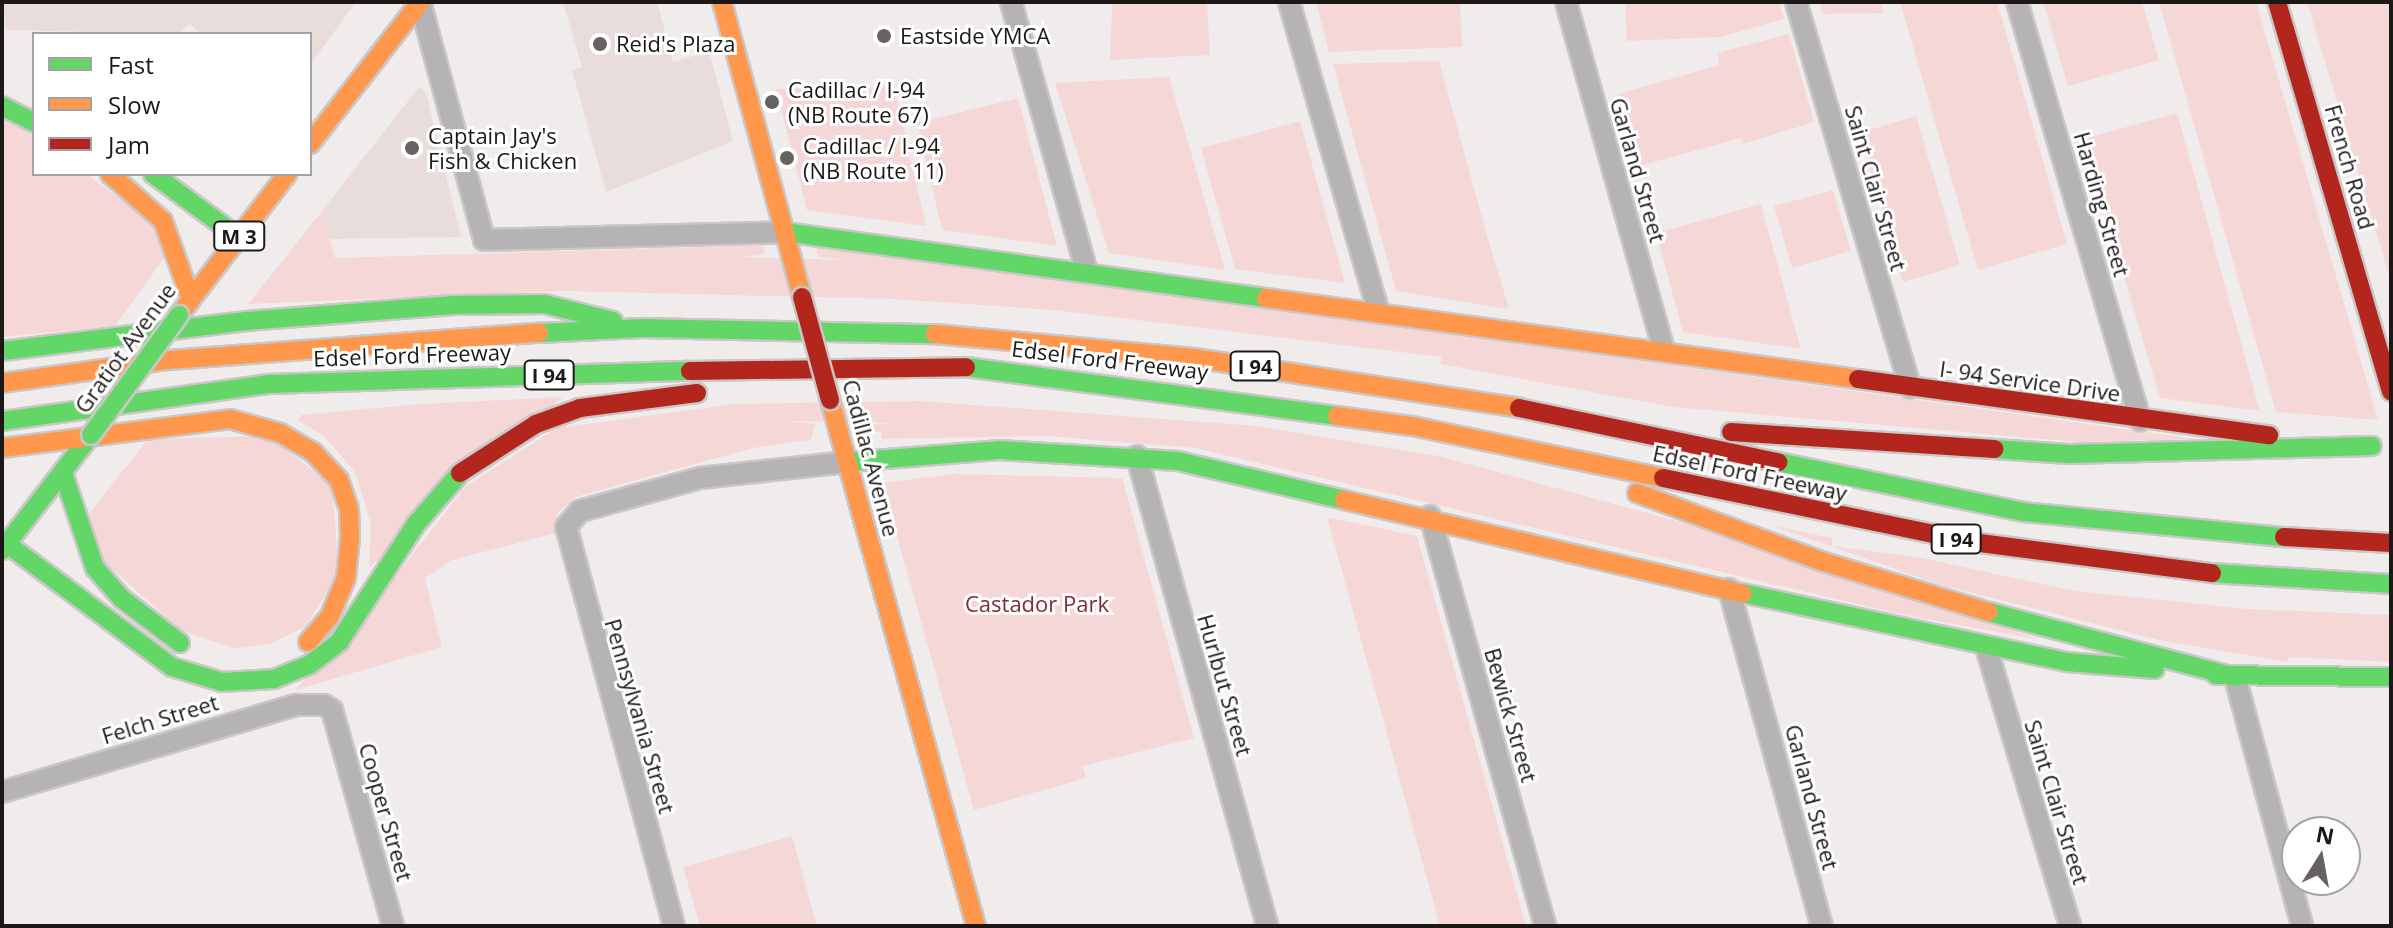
<!DOCTYPE html>
<html>
<head>
<meta charset="utf-8">
<style>
  body { margin:0 }
  #map { position:relative; width:2393px; height:928px; overflow:hidden; background:#f1ecec; font-family:"Open Sans",sans-serif }
  div>[style] { position:absolute }
  .built>* { inset:0; background:#e9dddc }
  .green>* { inset:0; background:#f6d7d7 }
  .roads { filter:drop-shadow(2px 0 #cac7c7) drop-shadow(-2px 0 #cac7c7) drop-shadow(0 2px #cac7c7) drop-shadow(0 -2px #cac7c7) }
  .street>* { height:20px; margin:-10px; padding:0 10px; transform-origin:10px; border-radius:10px; background:#b5b3b3 }
  .fast>* { height:18px; margin:-9px; padding:0 9px; transform-origin:9px; border-radius:9px; background:#63d668 }
  .slow>* { height:18px; margin:-9px; padding:0 9px; transform-origin:9px; border-radius:9px; background:#ff974d }
  .jam>* { height:18px; margin:-9px; padding:0 9px; transform-origin:9px; border-radius:9px; background:#b3261e }
  .bridges { filter:drop-shadow(2px 0 #cac7c7) drop-shadow(-2px 0 #cac7c7) drop-shadow(0 2px #cac7c7) drop-shadow(0 -2px #cac7c7) }
  .fast-bridge>* { height:18px; margin:-9px; padding:0 9px; transform-origin:9px; border-radius:9px; background:#63d668 }
  .jam-bridge>* { height:18px; margin:-9px; padding:0 9px; transform-origin:9px; border-radius:9px; background:#b3261e }
  .dots>* { width:22px; height:22px; translate:-50% -50%; box-sizing:border-box; border:4px solid #fff; border-radius:50% }
  span { translate:-50% -50%; white-space:nowrap; text-align:center; line-height:1.15; -webkit-text-stroke:6px #fff; paint-order:stroke }
  .shield-label span { padding:2px 6px; background:#fff; border:2px solid; border-radius:6px; -webkit-text-stroke-width:0 }
  .shield-label { font-size:20px; color:#1c1818; font-weight:700 }
  .poi-label { font-size:22px; color:#1c1818 }
  .left { translate:0 -50%; text-align:left }
  .street-label { font-size:22px; color:#1c1818 }
  .park-label { font-size:22px; color:#852a33 }
  .frame { position:absolute; inset:0; border:4px solid #1c1818; pointer-events:none }
  .legend { position:absolute; left:32px; top:32px; width:280px; height:144px; box-sizing:border-box; background:#fff; border:2px solid #a4a3a3; margin:0; padding:10px 14px; list-style:none; font-size:24px; color:#1c1818 }
  .legend li { display:flex; align-items:center; gap:16px; height:40px }
  .legend b { width:40px; border:2px solid #a4a3a3 }
  .north { position:absolute; left:2281px; top:816px; width:80px; height:80px; box-sizing:border-box; background:#fff; border:2px solid #a4a3a3; border-radius:50%; rotate:11deg; font-size:22px; font-weight:700; line-height:32px; text-align:center; color:#1c1818 }
  .north::after { content:''; display:block; margin:auto; width:28px; height:36px; background:#676262; clip-path:polygon(50% 0,100% 100%,50% 72%,0 100%) }
</style>
</head>
<body>
<div id="map">
  <div class="built">
    <div style="clip-path:polygon(2px 2px,356px 2px,310px 65px,310px 34px,201px 34px,190px 24px,178px 34px,6px 30px)"></div>
    <div style="clip-path:polygon(563px 2px,657px 2px,673px 62px,709px 51px,733px 141px,606px 192px,572px 70px,582px 67px)"></div>
    <div style="clip-path:polygon(419px 87px,426px 93px,461px 237px,330px 239px,322px 211px)"></div>
  </div>
  <div class="green">
    <div style="clip-path:polygon(1112px 2px,1207px 2px,1210px 55px,1110px 60px)"></div>
    <div style="clip-path:polygon(1316px 2px,1460px 2px,1462px 47px,1329px 52px)"></div>
    <div style="clip-path:polygon(1625px 2px,1779px 2px,1784px 19px,1720px 37px,1627px 41px)"></div>
    <div style="clip-path:polygon(1820px 2px,1881px 2px,1884px 13px,1823px 14px)"></div>
    <div style="clip-path:polygon(1900px 2px,1997px 2px,2067px 244px,1978px 270px)"></div>
    <div style="clip-path:polygon(2043px 2px,2142px 2px,2159px 60px,2068px 86px)"></div>
    <div style="clip-path:polygon(2159px 2px,2256px 2px,2378px 420px,2276px 412px)"></div>
    <div style="clip-path:polygon(2307px 2px,2391px 2px,2391px 282px)"></div>
    <div style="clip-path:polygon(1789px 34px,1814px 122px,1743px 144px,1741px 138px,1639px 166px,1619px 94px,1719px 65px,1717px 53px)"></div>
    <div style="clip-path:polygon(1439px 61px,1488px 239px,1509px 309px,1396px 291px,1333px 64px)"></div>
    <div style="clip-path:polygon(1169px 77px,1225px 270px,1109px 253px,1055px 83px)"></div>
    <div style="clip-path:polygon(894px 87px,926px 226px,807px 210px,776px 89px)"></div>
    <div style="clip-path:polygon(1018px 98px,1057px 246px,942px 230px,917px 123px)"></div>
    <div style="clip-path:polygon(2177px 113px,2260px 411px,2160px 398px,2083px 139px)"></div>
    <div style="clip-path:polygon(2px 115px,34px 135px,34px 174px,86px 174px,164px 231px,172px 247px,115px 326px,2px 337px)"></div>
    <div style="clip-path:polygon(1916px 116px,1960px 265px,1903px 282px,1859px 133px)"></div>
    <div style="clip-path:polygon(1300px 121px,1345px 283px,1235px 269px,1201px 148px)"></div>
    <div style="clip-path:polygon(1833px 190px,1851px 251px,1792px 268px,1774px 206px)"></div>
    <div style="clip-path:polygon(1761px 204px,1762px 209px,1801px 349px,1683px 332px,1656px 233px)"></div>
    <div style="clip-path:polygon(322px 211px,335px 258px,763px 245px,764px 254px,740px 257px,845px 260px,818px 257px,815px 244px,2194px 439px,2078px 442px,1673px 407px,1441px 364px,1441px 357px,1054px 310px,892px 299px,564px 291px,248px 304px)"></div>
    <div style="clip-path:polygon(563px 397px,369px 568px,371px 523px,355px 472px,325px 437px,298px 420px,301px 415px,420px 404px)"></div>
    <div style="clip-path:polygon(920px 401px,1257px 426px,1439px 456px,1680px 522px,2041px 640px,1900px 614px,1195px 448px,1047px 436px,882px 439px,882px 432px,866px 432px,864px 426px,892px 423px,787px 421px,815px 424px,811px 440px,753px 448px,575px 497px,558px 513px,556px 533px,452px 560px,425px 578px,442px 647px,295px 690px,393px 579px,466px 486px,557px 428px,734px 404px)"></div>
    <div style="clip-path:polygon(269px 436px,332px 485px,339px 573px,306px 626px,270px 644px,234px 648px,182px 631px,73px 534px,148px 439px)"></div>
    <div style="clip-path:polygon(954px 474px,1122px 478px,1194px 738px,1083px 766px,1086px 778px,974px 810px,882px 483px)"></div>
    <div style="clip-path:polygon(1327px 517px,1417px 536px,1526px 926px,1440px 926px)"></div>
    <div style="clip-path:polygon(1770px 525px,1832px 538px,1832px 546px,1917px 557px,2075px 591px,2248px 609px,2391px 615px,2391px 662px,2289px 657px,2288px 662px,2159px 640px,1941px 585px)"></div>
    <div style="clip-path:polygon(792px 836px,817px 926px,700px 926px,683px 867px)"></div>
  </div>
  <div class="roads">
    <div class="street">
      <div style="left:420px;top:2px;width:246px;rotate:74.9deg"></div>
      <div style="left:484px;top:240px;width:300px;rotate:-1.5deg"></div>
      <div style="left:1011px;top:2px;width:280px;rotate:74.3deg"></div>
      <div style="left:1289px;top:2px;width:322px;rotate:73.9deg"></div>
      <div style="left:1566px;top:2px;width:362px;rotate:74.3deg"></div>
      <div style="left:1796px;top:2px;width:402px;rotate:73.5deg"></div>
      <div style="left:2017px;top:2px;width:436px;rotate:73.6deg"></div>
      <div style="left:1137px;top:456px;width:488px;rotate:74.5deg"></div>
      <div style="left:1430px;top:516px;width:426px;rotate:74.3deg"></div>
      <div style="left:1729px;top:589px;width:350px;rotate:74.6deg"></div>
      <div style="left:1986px;top:647px;width:291px;rotate:73.2deg"></div>
      <div style="left:2235px;top:677px;width:258px;rotate:74.9deg"></div>
      <div style="left:2px;top:792px;width:307px;rotate:-16.5deg"></div>
      <div style="left:296px;top:705px;width:28px"></div>
      <div style="left:324px;top:705px;width:9px;rotate:32deg"></div>
      <div style="left:332px;top:710px;width:224px;rotate:74.2deg"></div>
      <div style="left:674px;top:926px;width:413px;rotate:-105.1deg"></div>
      <div style="left:566px;top:527px;width:21px;rotate:-49deg"></div>
      <div style="left:580px;top:511px;width:124px;rotate:-15.4deg"></div>
      <div style="left:700px;top:478px;width:149px;rotate:-6.2deg"></div>
    </div>
    <div class="fast">
      <div style="left:2px;top:106px;width:36px;rotate:27deg"></div>
      <div style="left:153px;top:174px;width:106px;rotate:36.5deg"></div>
      <div style="left:784px;top:232px;width:486px;rotate:7.8deg"></div>
      <div style="left:539px;top:333px;width:103px;rotate:-2.8deg"></div>
      <div style="left:642px;top:328px;width:293px;rotate:1.2deg"></div>
      <div style="left:2px;top:351px;width:246px;rotate:-7deg"></div>
      <div style="left:246px;top:321px;width:208px;rotate:-4.4deg"></div>
      <div style="left:453px;top:305px;width:91px;rotate:-0.6deg"></div>
      <div style="left:544px;top:304px;width:71px;rotate:13.8deg"></div>
      <div style="left:966px;top:367px;width:374px;rotate:7.5deg"></div>
      <div style="left:2px;top:421px;width:270px;rotate:-7.9deg"></div>
      <div style="left:269px;top:384px;width:421px;rotate:-1.8deg"></div>
      <div style="left:1994px;top:449px;width:75px;rotate:3.8deg"></div>
      <div style="left:2069px;top:454px;width:303px;rotate:-1.5deg"></div>
      <div style="left:848px;top:462px;width:151px;rotate:-4.5deg"></div>
      <div style="left:999px;top:450px;width:179px;rotate:3.5deg"></div>
      <div style="left:1178px;top:461px;width:171px;rotate:13.2deg"></div>
      <div style="left:1778px;top:462px;width:250px;rotate:11.5deg"></div>
      <div style="left:2023px;top:512px;width:262px;rotate:5.5deg"></div>
      <div style="left:63px;top:473px;width:100px;rotate:71.4deg"></div>
      <div style="left:95px;top:568px;width:40px;rotate:49deg"></div>
      <div style="left:121px;top:598px;width:74px;rotate:37.3deg"></div>
      <div style="left:7px;top:544px;width:206px;rotate:36.7deg"></div>
      <div style="left:172px;top:667px;width:52px;rotate:16.7deg"></div>
      <div style="left:222px;top:682px;width:52px;rotate:-3.3deg"></div>
      <div style="left:274px;top:679px;width:38px;rotate:-22deg"></div>
      <div style="left:309px;top:665px;width:38px;rotate:-37deg"></div>
      <div style="left:339px;top:642px;width:141px;rotate:-56.9deg"></div>
      <div style="left:416px;top:524px;width:67px;rotate:-49.2deg"></div>
      <div style="left:2px;top:550px;width:145px;rotate:-52.3deg"></div>
      <div style="left:2212px;top:573px;width:179px;rotate:3.5deg"></div>
      <div style="left:1742px;top:593px;width:331px;rotate:12deg"></div>
      <div style="left:2066px;top:662px;width:89px;rotate:4.5deg"></div>
      <div style="left:1989px;top:612px;width:254px;rotate:14.8deg"></div>
      <div style="left:2216px;top:675px;width:175px;rotate:0.7deg"></div>
    </div>
    <div class="slow">
      <div style="left:722px;top:2px;width:306px;rotate:74.8deg"></div>
      <div style="left:310px;top:144px;width:180px;rotate:-52.2deg"></div>
      <div style="left:110px;top:174px;width:71px;rotate:41.6deg"></div>
      <div style="left:163px;top:221px;width:83px;rotate:70.3deg"></div>
      <div style="left:1266px;top:298px;width:598px;rotate:7.79deg"></div>
      <div style="left:179px;top:315px;width:178px;rotate:-52.5deg"></div>
      <div style="left:935px;top:334px;width:260px;rotate:5.3deg"></div>
      <div style="left:1194px;top:358px;width:329px;rotate:8.7deg"></div>
      <div style="left:2px;top:383px;width:168px;rotate:-7.9deg"></div>
      <div style="left:168px;top:360px;width:372px;rotate:-4.2deg"></div>
      <div style="left:830px;top:400px;width:546px;rotate:74.49deg"></div>
      <div style="left:1337px;top:416px;width:76px;rotate:7.6deg"></div>
      <div style="left:1412px;top:426px;width:256px;rotate:11.7deg"></div>
      <div style="left:2px;top:448px;width:230px;rotate:-7.2deg"></div>
      <div style="left:230px;top:419px;width:52px;rotate:15.6deg"></div>
      <div style="left:280px;top:433px;width:39px;rotate:30deg"></div>
      <div style="left:314px;top:453px;width:37px;rotate:47deg"></div>
      <div style="left:339px;top:480px;width:31px;rotate:71deg"></div>
      <div style="left:349px;top:509px;width:28px;rotate:88deg"></div>
      <div style="left:350px;top:537px;width:41px;rotate:95.6deg"></div>
      <div style="left:346px;top:578px;width:41px;rotate:112.8deg"></div>
      <div style="left:330px;top:616px;width:34px;rotate:130deg"></div>
      <div style="left:1637px;top:493px;width:199px;rotate:20.3deg"></div>
      <div style="left:1824px;top:562px;width:172px;rotate:16.9deg"></div>
      <div style="left:1344px;top:500px;width:409px;rotate:13.2deg"></div>
    </div>
    <div class="jam">
      <div style="left:2277px;top:2px;width:406px;rotate:73.7deg"></div>
      <div style="left:690px;top:371px;width:276px;rotate:-0.8deg"></div>
      <div style="left:1858px;top:379px;width:415px;rotate:7.8deg"></div>
      <div style="left:1519px;top:408px;width:265px;rotate:11.8deg"></div>
      <div style="left:1731px;top:432px;width:264px;rotate:3.7deg"></div>
      <div style="left:460px;top:473px;width:90px;rotate:-32.8deg"></div>
      <div style="left:536px;top:424px;width:47px;rotate:-20deg"></div>
      <div style="left:580px;top:408px;width:118px;rotate:-7.3deg"></div>
      <div style="left:1663px;top:478px;width:316px;rotate:11.7deg"></div>
      <div style="left:1972px;top:542px;width:242px;rotate:7.4deg"></div>
      <div style="left:2284px;top:537px;width:107px;rotate:3.2deg"></div>
    </div>
  </div>
  <div class="bridges">
    <div class="fast-bridge">
      <div style="left:91px;top:435px;width:149px;rotate:-53.7deg"></div>
    </div>
    <div class="jam-bridge">
      <div style="left:802px;top:297px;width:107px;rotate:74.8deg"></div>
    </div>
  </div>
  <div class="dots">
    <div style="left:884px;top:36px;background:#676262"></div>
    <div style="left:600px;top:44px;background:#676262"></div>
    <div style="left:772px;top:102px;background:#676262"></div>
    <div style="left:412px;top:148px;background:#676262"></div>
    <div style="left:787px;top:158px;background:#676262"></div>
  </div>
  <div class="shield-label">
    <span style="left:239px;top:236px">M 3</span>
    <span style="left:1255px;top:366px">I 94</span>
    <span style="left:549px;top:375px">I 94</span>
    <span style="left:1956px;top:539px">I 94</span>
  </div>
  <div class="poi-label">
    <span class="left" style="left:900px;top:36px">Eastside YMCA</span>
    <span class="left" style="left:616px;top:44px">Reid's Plaza</span>
    <span class="left" style="left:788px;top:102px">Cadillac / I-94<br>(NB Route 67)</span>
    <span class="left" style="left:428px;top:148px">Captain Jay's<br>Fish &amp; Chicken</span>
    <span class="left" style="left:803px;top:158px">Cadillac / I-94<br>(NB Route 11)</span>
  </div>
  <div class="street-label">
    <span style="left:2350px;top:167px;rotate:74deg">French Road</span>
    <span style="left:1638px;top:170px;rotate:74deg">Garland Street</span>
    <span style="left:1876px;top:188px;rotate:74deg">Saint Clair Street</span>
    <span style="left:2102px;top:204px;rotate:74deg">Harding Street</span>
    <span style="left:125px;top:348px;rotate:-54deg">Gratiot Avenue</span>
    <span style="left:412px;top:355px;rotate:-2deg">Edsel Ford Freeway</span>
    <span style="left:1110px;top:360px;rotate:7deg">Edsel Ford Freeway</span>
    <span style="left:2030px;top:381px;rotate:8deg">I- 94 Service Drive</span>
    <span style="left:871px;top:458px;rotate:75deg">Cadillac Avenue</span>
    <span style="left:1750px;top:473px;rotate:12deg">Edsel Ford Freeway</span>
    <span style="left:1225px;top:685px;rotate:74deg">Hurlbut Street</span>
    <span style="left:1511px;top:715px;rotate:74deg">Bewick Street</span>
    <span style="left:640px;top:716px;rotate:74deg">Pennsylvania Street</span>
    <span style="left:160px;top:719px;rotate:-17deg">Felch Street</span>
    <span style="left:1812px;top:797px;rotate:75deg">Garland Street</span>
    <span style="left:2057px;top:802px;rotate:73deg">Saint Clair Street</span>
    <span style="left:386px;top:812px;rotate:74deg">Cooper Street</span>
  </div>
  <div class="park-label">
    <span style="left:1037px;top:604px">Castador Park</span>
  </div>
  <div class="frame"></div>
  <ul class="legend">
  <li><b style="height:10px;background:#63d668"></b>Fast</li>
  <li><b style="height:10px;background:#ff974d"></b>Slow</li>
  <li><b style="height:10px;background:#b3261e"></b>Jam</li>
  </ul>
  <div class="north">N</div>
</div>
</body>
</html>
